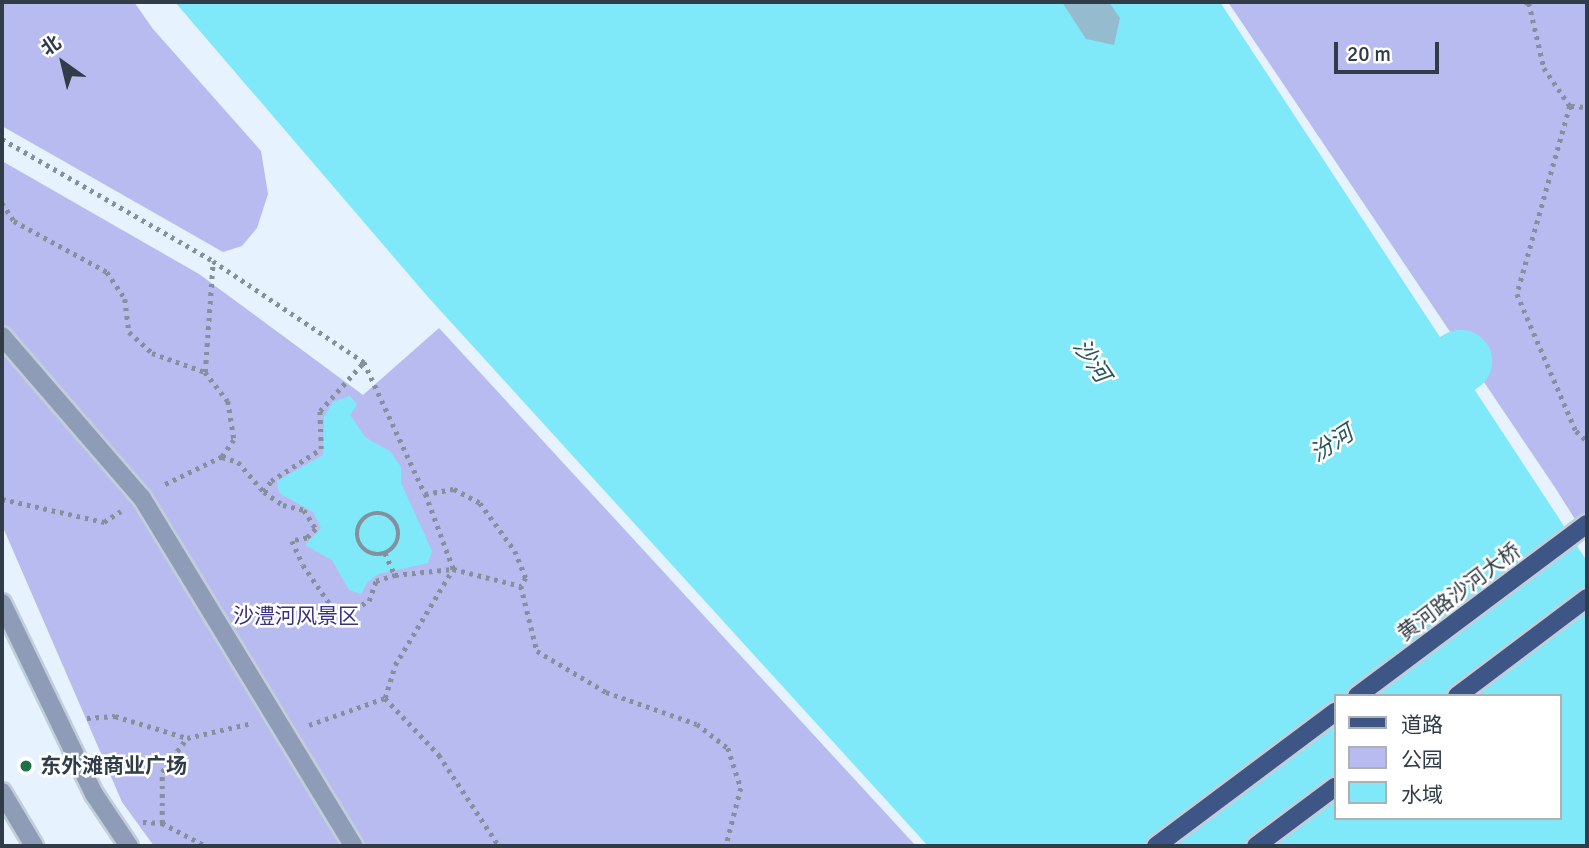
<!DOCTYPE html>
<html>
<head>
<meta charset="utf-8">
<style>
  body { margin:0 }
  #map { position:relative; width:1589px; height:848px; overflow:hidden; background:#e6f2fd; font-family:Signika,"Noto Sans SC",sans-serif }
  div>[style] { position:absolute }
  .green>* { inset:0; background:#b8bbf0 }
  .water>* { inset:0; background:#80e9f9 }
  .river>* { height:63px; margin:-31.5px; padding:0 31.5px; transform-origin:31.5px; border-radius:31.5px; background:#80e9f9 }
  .building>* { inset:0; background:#95bcce }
  .path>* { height:4.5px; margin-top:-2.25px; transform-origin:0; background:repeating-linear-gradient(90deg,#84909b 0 3.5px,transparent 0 8.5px) }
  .path>.ring { margin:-2.25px; padding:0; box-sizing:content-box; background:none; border:4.5px solid #84909b; border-radius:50% }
  .roads { filter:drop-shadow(2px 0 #c2ced9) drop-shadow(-2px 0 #c2ced9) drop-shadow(0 2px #c2ced9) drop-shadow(0 -2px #c2ced9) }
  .minor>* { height:18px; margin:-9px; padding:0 9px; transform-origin:9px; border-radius:9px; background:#8e9cb8 }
  .major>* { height:18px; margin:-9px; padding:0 9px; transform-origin:9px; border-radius:9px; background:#3e5686 }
  .dots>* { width:19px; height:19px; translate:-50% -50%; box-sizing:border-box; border:4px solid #fff; border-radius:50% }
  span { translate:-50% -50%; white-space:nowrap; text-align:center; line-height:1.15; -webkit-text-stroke:5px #fff; paint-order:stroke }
  .street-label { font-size:21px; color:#303c47 }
  .park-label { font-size:21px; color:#393282 }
  .poi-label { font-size:21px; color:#303c47; font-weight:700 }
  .left { translate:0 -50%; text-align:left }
  .water-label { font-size:23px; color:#28575e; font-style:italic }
  .frame { position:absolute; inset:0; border:4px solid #303c47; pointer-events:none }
  .legend { position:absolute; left:1334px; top:694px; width:228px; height:126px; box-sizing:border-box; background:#fff; border:2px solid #acb1b5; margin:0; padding:9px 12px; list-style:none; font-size:21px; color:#303c47 }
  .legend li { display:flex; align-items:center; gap:14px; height:35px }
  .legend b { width:35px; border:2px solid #acb1b5 }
  .north { position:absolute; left:28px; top:28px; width:70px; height:70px; -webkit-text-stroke:5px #fff; paint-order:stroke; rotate:326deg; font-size:19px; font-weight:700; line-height:28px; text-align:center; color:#303c47 }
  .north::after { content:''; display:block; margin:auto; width:24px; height:32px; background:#303c47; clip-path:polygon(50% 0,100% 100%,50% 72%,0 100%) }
  .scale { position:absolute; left:1334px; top:42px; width:105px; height:32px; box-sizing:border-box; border:4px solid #303c47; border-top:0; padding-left:9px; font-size:21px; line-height:24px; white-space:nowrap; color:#303c47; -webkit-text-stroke:5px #fff; paint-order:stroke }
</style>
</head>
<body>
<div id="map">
  <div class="green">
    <div style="clip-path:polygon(2px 2px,134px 2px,153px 29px,261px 151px,268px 194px,257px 228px,242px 246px,223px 252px,2px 126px)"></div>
    <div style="clip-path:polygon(1228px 2px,1587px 2px,1587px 538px,1554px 486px)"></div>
    <div style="clip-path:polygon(2px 161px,199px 274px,363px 395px,439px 328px,916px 846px,154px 846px,122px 802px,2px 525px)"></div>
  </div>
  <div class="water">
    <div style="clip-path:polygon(evenodd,175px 2px,1220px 2px,1587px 561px,1587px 846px,928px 846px,428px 297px,175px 2px,1335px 696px,1559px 696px,1559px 818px,1335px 818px,1335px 696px)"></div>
    <div style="clip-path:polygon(350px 396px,357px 404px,350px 415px,366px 438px,390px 451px,401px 467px,401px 483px,432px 551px,428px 563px,378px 574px,367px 583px,361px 594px,349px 590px,332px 560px,305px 545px,321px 528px,313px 512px,279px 493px,277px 481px,323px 455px,324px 417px,333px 402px)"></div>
  </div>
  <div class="river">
    <div style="left:1382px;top:411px;width:93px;rotate:-32.7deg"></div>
  </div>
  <div class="building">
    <div style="clip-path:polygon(1062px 2px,1109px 2px,1120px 18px,1114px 45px,1086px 39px)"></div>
  </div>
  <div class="path">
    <div style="left:1525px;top:2px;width:4px;rotate:14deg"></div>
    <div style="left:1529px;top:3px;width:67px;rotate:77deg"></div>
    <div style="left:1544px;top:68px;width:46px;rotate:55.6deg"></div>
    <div style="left:1570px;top:106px;width:195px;rotate:105.7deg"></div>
    <div style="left:1517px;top:294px;width:149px;rotate:66.7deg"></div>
    <div style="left:1576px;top:431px;width:15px;rotate:42deg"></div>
    <div style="left:1571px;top:106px;width:16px;rotate:4deg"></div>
    <div style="left:2px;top:139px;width:244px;rotate:30deg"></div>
    <div style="left:213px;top:261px;width:182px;rotate:33.8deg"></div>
    <div style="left:364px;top:362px;width:145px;rotate:65.2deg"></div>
    <div style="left:425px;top:494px;width:29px;rotate:-10deg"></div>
    <div style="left:454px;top:489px;width:30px;rotate:28deg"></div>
    <div style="left:480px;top:503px;width:59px;rotate:53.9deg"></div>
    <div style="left:515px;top:551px;width:29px;rotate:68deg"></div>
    <div style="left:526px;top:578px;width:9px;rotate:122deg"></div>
    <div style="left:521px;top:586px;width:67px;rotate:76.2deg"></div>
    <div style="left:537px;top:651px;width:80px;rotate:30.7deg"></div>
    <div style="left:606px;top:692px;width:96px;rotate:19.4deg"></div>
    <div style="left:697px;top:724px;width:39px;rotate:38deg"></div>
    <div style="left:728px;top:748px;width:42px;rotate:72deg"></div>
    <div style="left:741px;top:788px;width:60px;rotate:104.5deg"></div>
    <div style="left:2px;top:203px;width:22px;rotate:56deg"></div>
    <div style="left:14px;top:221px;width:106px;rotate:28.7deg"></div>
    <div style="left:107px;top:272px;width:32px;rotate:56deg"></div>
    <div style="left:125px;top:299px;width:33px;rotate:83deg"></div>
    <div style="left:129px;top:332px;width:31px;rotate:42deg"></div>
    <div style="left:152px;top:353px;width:56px;rotate:19.7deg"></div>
    <div style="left:205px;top:372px;width:37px;rotate:52deg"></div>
    <div style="left:228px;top:401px;width:39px;rotate:81deg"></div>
    <div style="left:234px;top:440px;width:21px;rotate:125deg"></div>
    <div style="left:222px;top:457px;width:64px;rotate:154.2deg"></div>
    <div style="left:205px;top:372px;width:111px;rotate:-85.9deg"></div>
    <div style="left:222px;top:457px;width:17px;rotate:17deg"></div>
    <div style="left:238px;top:462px;width:40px;rotate:49deg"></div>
    <div style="left:264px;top:492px;width:23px;rotate:34deg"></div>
    <div style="left:283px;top:505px;width:22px;rotate:13deg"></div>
    <div style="left:304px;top:510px;width:22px;rotate:58deg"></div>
    <div style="left:316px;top:529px;width:13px;rotate:135deg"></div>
    <div style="left:307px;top:538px;width:15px;rotate:169deg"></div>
    <div style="left:292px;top:541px;width:26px;rotate:65deg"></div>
    <div style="left:303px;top:565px;width:51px;rotate:55.4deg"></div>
    <div style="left:332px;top:607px;width:16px;rotate:22deg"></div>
    <div style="left:347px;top:613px;width:25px;rotate:-29deg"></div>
    <div style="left:369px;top:601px;width:21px;rotate:-71deg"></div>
    <div style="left:376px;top:581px;width:20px;rotate:-18deg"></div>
    <div style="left:395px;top:575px;width:58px;rotate:-5.9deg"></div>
    <div style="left:453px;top:569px;width:70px;rotate:14deg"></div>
    <div style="left:264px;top:492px;width:13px;rotate:-58deg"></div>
    <div style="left:271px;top:481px;width:59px;rotate:-32.6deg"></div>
    <div style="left:321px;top:449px;width:38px;rotate:-92deg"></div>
    <div style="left:320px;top:411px;width:66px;rotate:-48.1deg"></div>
    <div style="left:2px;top:499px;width:105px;rotate:12.7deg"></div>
    <div style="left:104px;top:522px;width:20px;rotate:-33deg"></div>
    <div class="ring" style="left:357px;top:513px;width:37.5px;height:37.5px"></div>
    <div style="left:385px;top:553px;width:24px;rotate:66deg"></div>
    <div style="left:385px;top:698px;width:79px;rotate:46.5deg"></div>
    <div style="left:439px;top:755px;width:109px;rotate:56.6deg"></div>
    <div style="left:87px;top:718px;width:28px;rotate:-4deg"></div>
    <div style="left:115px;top:716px;width:75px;rotate:17deg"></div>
    <div style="left:187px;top:738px;width:63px;rotate:-12.9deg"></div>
    <div style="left:309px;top:725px;width:81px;rotate:-19.6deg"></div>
    <div style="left:385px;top:698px;width:34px;rotate:-73deg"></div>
    <div style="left:395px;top:665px;width:112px;rotate:-58.9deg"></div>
    <div style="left:453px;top:569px;width:80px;rotate:-110.5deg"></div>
    <div style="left:143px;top:822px;width:19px;rotate:3deg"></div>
    <div style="left:162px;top:823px;width:50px;rotate:27.6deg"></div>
    <div style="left:162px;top:823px;width:51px;rotate:-90deg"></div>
    <div style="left:162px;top:772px;width:42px;rotate:-53.7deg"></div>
  </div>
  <div class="roads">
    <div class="minor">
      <div style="left:2px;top:336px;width:214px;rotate:49.2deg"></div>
      <div style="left:142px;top:498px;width:407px;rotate:58.7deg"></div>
      <div style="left:2px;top:603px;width:212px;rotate:64.3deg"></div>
      <div style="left:94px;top:794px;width:63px;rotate:56.1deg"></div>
      <div style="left:2px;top:792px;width:63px;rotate:59.3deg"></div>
    </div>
    <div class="major">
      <div style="left:1357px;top:696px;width:287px;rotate:-36.8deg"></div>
      <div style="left:1457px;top:696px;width:163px;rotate:-37deg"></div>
      <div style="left:1156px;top:846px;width:224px;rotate:-36.8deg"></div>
      <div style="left:1256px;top:846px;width:99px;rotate:-36.8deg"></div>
    </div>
  </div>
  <div class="dots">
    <div style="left:26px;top:766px;background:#1e7142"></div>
  </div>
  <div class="street-label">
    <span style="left:1459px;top:592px;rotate:-37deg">黄河路沙河大桥</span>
  </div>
  <div class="park-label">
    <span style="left:296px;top:616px">沙澧河风景区</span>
  </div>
  <div class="poi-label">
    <span class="left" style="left:40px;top:766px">东外滩商业广场</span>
  </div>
  <div class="water-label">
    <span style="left:1091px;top:361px;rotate:56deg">沙河</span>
    <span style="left:1332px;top:444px;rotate:-33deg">汾河</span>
  </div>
  <div class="frame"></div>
  <ul class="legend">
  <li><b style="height:9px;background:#3e5686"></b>道路</li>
  <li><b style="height:19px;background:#b8bbf0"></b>公园</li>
  <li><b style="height:19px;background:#80e9f9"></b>水域</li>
  </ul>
  <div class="north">北</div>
  <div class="scale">20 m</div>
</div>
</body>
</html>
